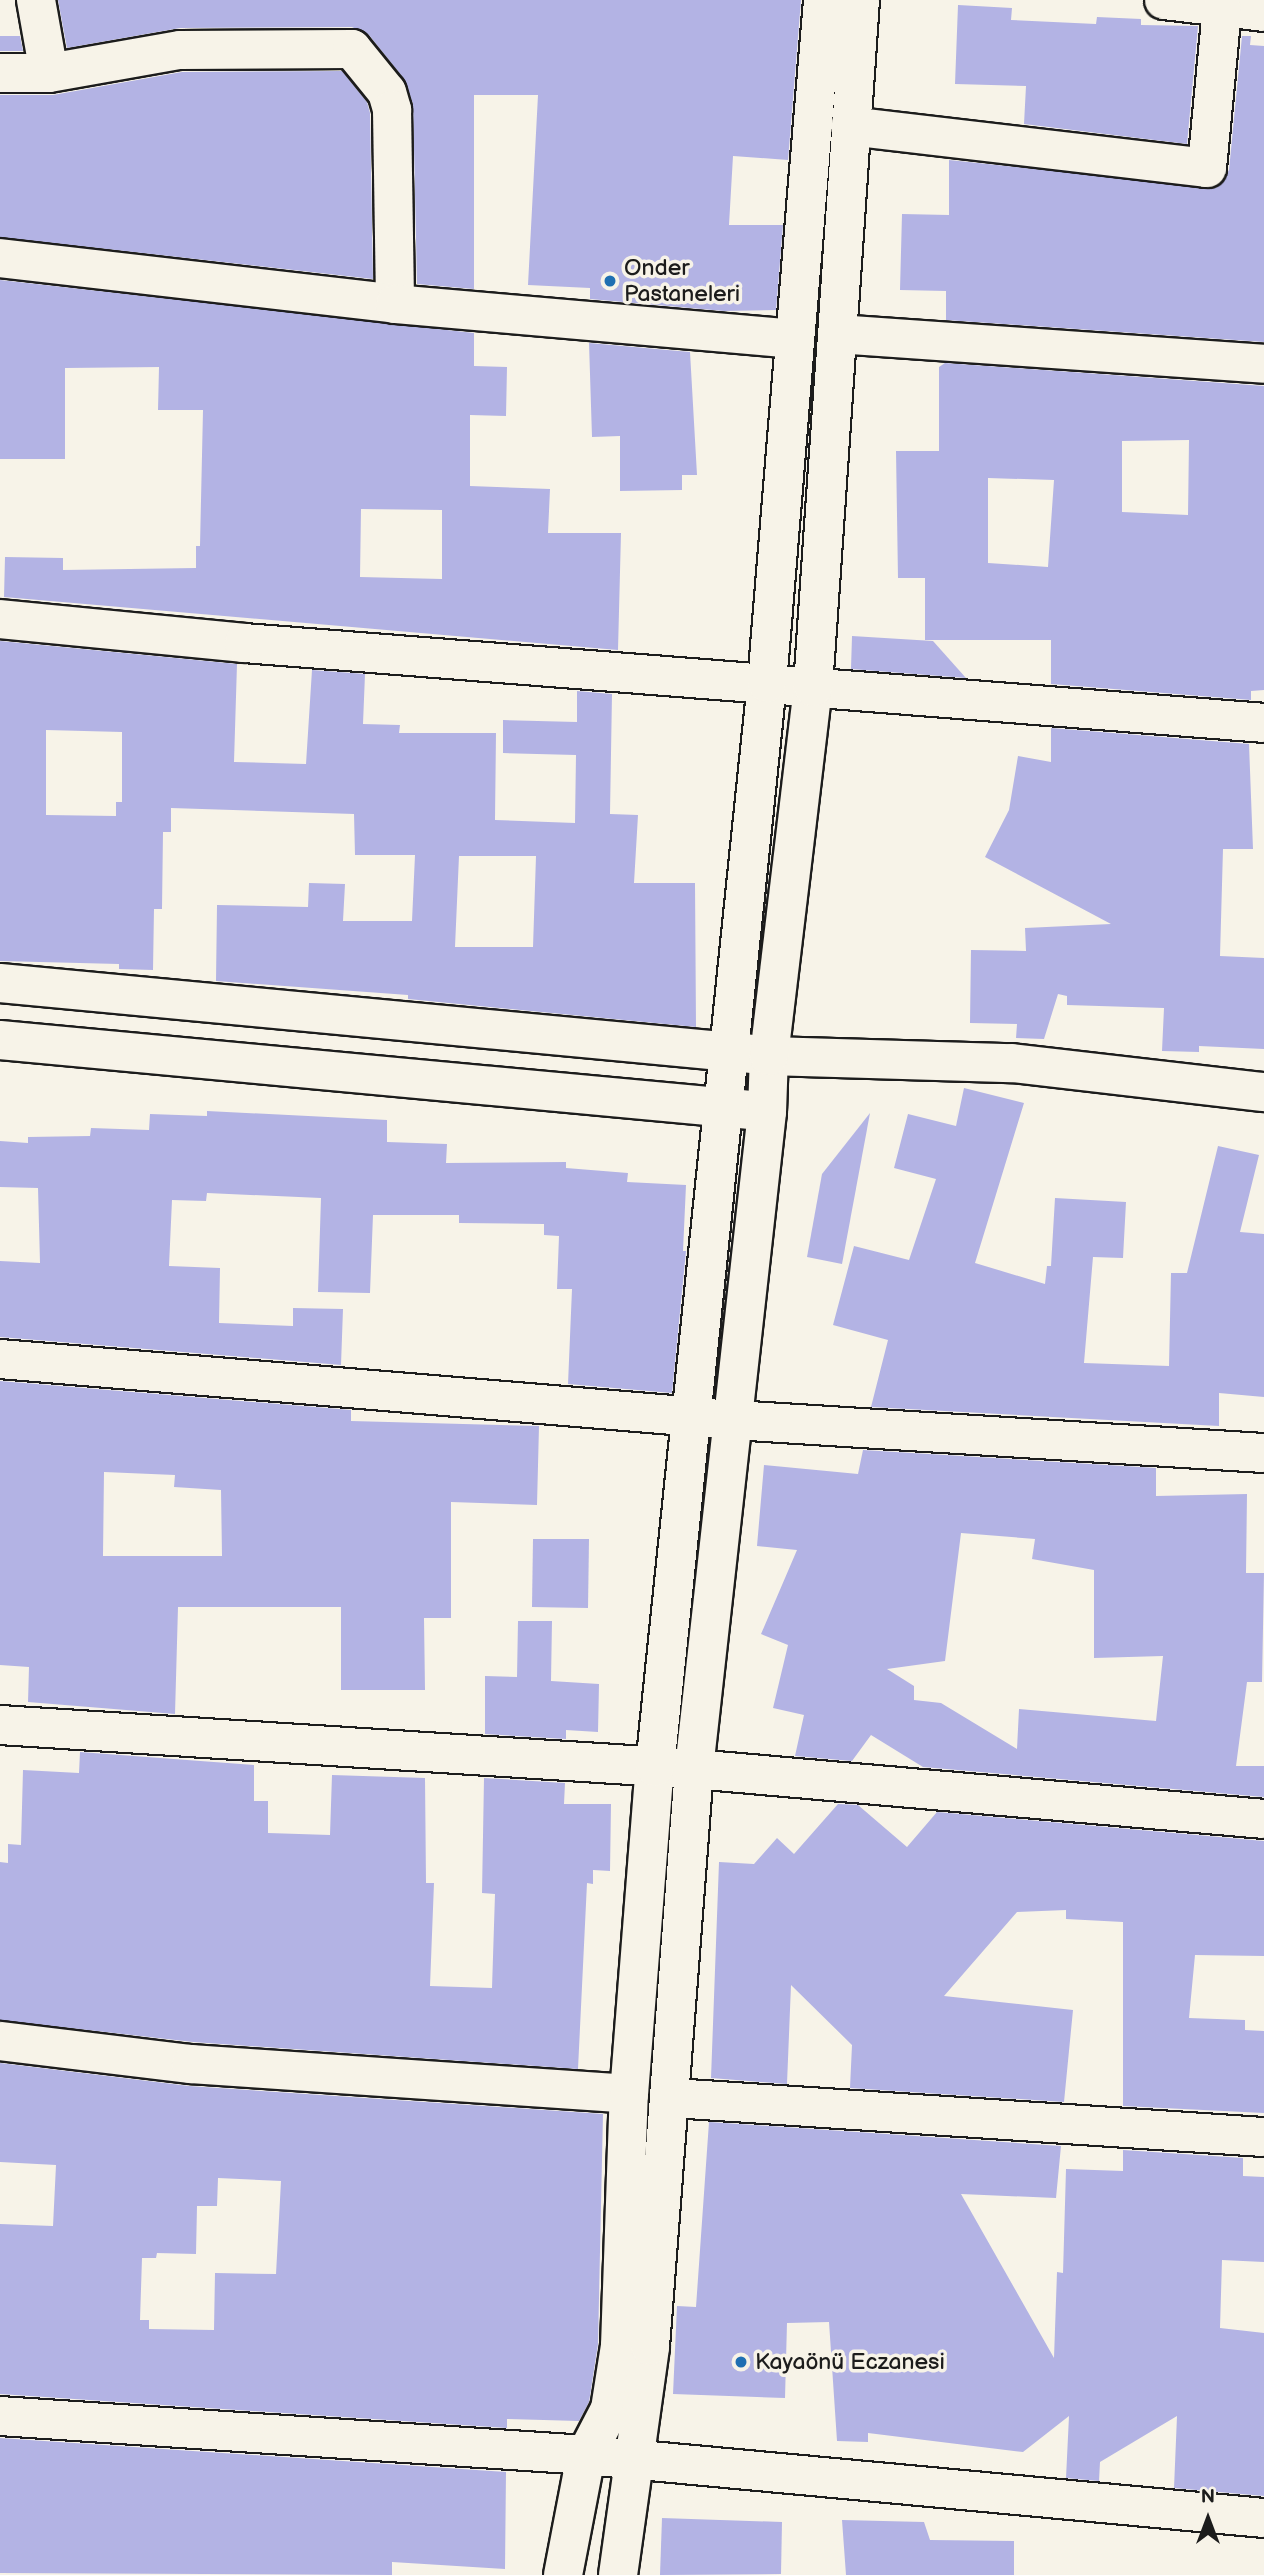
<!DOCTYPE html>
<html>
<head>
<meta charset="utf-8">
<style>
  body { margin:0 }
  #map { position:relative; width:1264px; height:2575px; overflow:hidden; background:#f7f3e8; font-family:"Balsamiq Sans",sans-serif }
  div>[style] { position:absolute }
  .building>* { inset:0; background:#b3b3e4 }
  .roads { filter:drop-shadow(2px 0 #1c1c1c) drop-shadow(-2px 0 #1c1c1c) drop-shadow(0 2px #1c1c1c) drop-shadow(0 -2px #1c1c1c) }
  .minor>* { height:38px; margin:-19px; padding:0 19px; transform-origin:19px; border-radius:19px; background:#f7f3e8 }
  .tertiary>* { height:38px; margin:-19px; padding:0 19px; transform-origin:19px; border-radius:19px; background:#f7f3e8 }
  .secondary>* { height:38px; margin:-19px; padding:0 19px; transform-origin:19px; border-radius:19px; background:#f7f3e8 }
  .dots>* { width:19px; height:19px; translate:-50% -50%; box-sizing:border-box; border:4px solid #f7f3e8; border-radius:50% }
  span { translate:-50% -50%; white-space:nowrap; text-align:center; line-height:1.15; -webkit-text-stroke:7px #f7f3e8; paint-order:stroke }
  .poi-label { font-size:23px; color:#1c1c1c }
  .left { translate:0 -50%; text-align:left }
  .north { position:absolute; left:1173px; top:2484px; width:70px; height:70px; -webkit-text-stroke:5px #f7f3e8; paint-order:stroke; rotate:0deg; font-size:19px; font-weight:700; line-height:28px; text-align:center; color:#1c1c1c }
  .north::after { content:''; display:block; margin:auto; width:24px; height:32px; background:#1c1c1c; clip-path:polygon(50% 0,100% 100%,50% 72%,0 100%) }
</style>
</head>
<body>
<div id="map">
  <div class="building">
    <div style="clip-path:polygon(58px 0,801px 0,788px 160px,733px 156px,729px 225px,783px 225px,776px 310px,724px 311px,590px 299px,590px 288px,528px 285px,538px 95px,474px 95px,474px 289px,417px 284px,413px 104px,404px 79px,369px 35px,352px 27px,180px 28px,67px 48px)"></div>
    <div style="clip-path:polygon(958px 5px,1012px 8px,1011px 20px,1096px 24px,1097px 17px,1141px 19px,1141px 25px,1198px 26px,1187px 144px,1024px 124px,1026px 86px,955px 84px)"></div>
    <div style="clip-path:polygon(0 36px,20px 36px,23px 51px,0 51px)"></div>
    <div style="clip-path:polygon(1242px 36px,1251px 36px,1250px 45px,1264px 46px,1264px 342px,946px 320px,946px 291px,900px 290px,902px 214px,949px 215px,949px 160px,1216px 188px,1229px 170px)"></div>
    <div style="clip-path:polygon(342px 71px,367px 102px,370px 113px,373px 279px,0 237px,0 95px,53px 95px,182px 72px)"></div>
    <div style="clip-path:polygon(evenodd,0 280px,474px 333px,474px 366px,507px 367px,506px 416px,470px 415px,470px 486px,550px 489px,548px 533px,621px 533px,618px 650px,4px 597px,5px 557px,63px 558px,63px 570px,196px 568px,196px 546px,200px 546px,203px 410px,158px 410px,159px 367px,65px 368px,65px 459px,0 459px,0 280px,361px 509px,442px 510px,442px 579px,360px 577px,361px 509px)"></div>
    <div style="clip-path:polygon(589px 343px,690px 352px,697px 475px,682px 475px,682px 490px,620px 491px,620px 436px,592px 437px)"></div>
    <div style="clip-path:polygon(evenodd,945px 363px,1264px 386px,1264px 690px,1251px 691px,1251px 700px,1051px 684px,1051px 640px,925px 640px,925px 578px,898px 578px,896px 451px,939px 451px,939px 367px,945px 363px,1189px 440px,1188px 515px,1122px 512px,1122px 441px,1189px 440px,945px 363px,988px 478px,1054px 480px,1048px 567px,988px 563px,988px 478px)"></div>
    <div style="clip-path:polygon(852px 636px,933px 641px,966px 678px,851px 669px)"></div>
    <div style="clip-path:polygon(evenodd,0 641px,237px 664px,234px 762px,306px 764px,312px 670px,365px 674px,363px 724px,400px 725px,399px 733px,496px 733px,495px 820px,575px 823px,576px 755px,503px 753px,503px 720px,577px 722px,577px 691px,612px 694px,610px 814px,638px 815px,634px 883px,695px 883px,696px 1027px,408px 999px,408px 995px,216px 981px,217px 905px,308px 907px,309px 883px,345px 884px,343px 921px,412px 921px,415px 855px,355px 855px,354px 814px,171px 808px,171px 832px,163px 832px,162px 909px,154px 909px,153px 970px,119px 969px,119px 964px,0 961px,0 641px,46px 730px,122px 732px,122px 802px,116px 802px,116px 816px,46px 815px,46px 730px,0 641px,459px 856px,536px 856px,533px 947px,455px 947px,459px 856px)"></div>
    <div style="clip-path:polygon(1051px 728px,1249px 744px,1253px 849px,1223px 849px,1220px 956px,1264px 958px,1264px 1049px,1199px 1046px,1199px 1052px,1162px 1051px,1164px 1008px,1067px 1005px,1067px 996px,1058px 994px,1044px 1039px,1016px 1038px,1017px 1024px,970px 1023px,971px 950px,1026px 951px,1025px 928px,1111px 924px,985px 857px,1009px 810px,1018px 756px,1051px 762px)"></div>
    <div style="clip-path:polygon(964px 1088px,1024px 1103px,975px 1263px,1045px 1284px,1047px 1266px,1051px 1266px,1055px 1198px,1126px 1202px,1123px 1258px,1093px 1257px,1084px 1363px,1169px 1366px,1171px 1273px,1187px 1273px,1218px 1146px,1259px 1155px,1240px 1232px,1264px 1234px,1264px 1397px,1219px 1393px,1219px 1426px,871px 1407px,888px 1340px,833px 1325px,854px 1246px,909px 1260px,936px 1179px,894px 1168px,908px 1114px,956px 1126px)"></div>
    <div style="clip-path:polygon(207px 1111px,387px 1120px,387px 1142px,447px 1144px,446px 1163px,566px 1162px,566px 1168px,628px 1173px,627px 1182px,686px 1185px,683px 1251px,686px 1251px,672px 1393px,568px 1384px,572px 1289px,557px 1289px,559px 1236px,544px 1235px,544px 1224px,459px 1223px,459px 1215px,373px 1215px,370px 1293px,318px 1292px,321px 1198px,207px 1193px,206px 1201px,172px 1200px,169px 1266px,220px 1268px,219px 1323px,293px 1326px,293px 1308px,343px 1309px,341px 1365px,0 1337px,0 1261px,40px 1263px,38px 1188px,0 1187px,0 1141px,28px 1143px,28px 1137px,90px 1136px,91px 1128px,149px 1130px,150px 1114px,207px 1116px)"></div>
    <div style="clip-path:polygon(870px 1113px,842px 1264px,807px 1257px,822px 1174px)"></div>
    <div style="clip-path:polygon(evenodd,0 1381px,351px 1410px,351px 1421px,539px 1426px,537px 1505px,451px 1502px,451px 1618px,424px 1618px,425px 1690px,341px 1690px,341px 1607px,178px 1607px,175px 1714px,28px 1702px,29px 1667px,0 1665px,0 1381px,104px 1472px,175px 1475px,174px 1487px,221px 1490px,222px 1556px,103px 1556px,104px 1472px)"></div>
    <div style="clip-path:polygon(evenodd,863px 1450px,1156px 1468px,1156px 1496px,1247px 1494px,1246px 1573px,1264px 1573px,1262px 1682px,1247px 1682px,1236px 1766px,1264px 1766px,1264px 1797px,923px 1767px,871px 1735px,852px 1761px,795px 1756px,804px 1715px,773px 1708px,788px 1645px,761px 1634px,797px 1550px,757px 1546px,764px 1465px,858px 1474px,863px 1450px,961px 1533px,1035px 1539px,1032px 1559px,1094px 1570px,1094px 1658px,1163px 1656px,1156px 1721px,1019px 1709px,1017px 1749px,941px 1703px,914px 1700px,914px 1686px,887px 1669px,945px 1661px,961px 1533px)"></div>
    <div style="clip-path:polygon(533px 1539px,589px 1539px,588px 1608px,532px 1607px)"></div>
    <div style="clip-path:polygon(518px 1621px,552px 1621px,551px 1681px,599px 1684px,598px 1732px,566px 1730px,566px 1739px,485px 1734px,485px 1676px,517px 1677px)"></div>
    <div style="clip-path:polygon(80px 1752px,254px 1765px,254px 1801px,268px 1801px,268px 1833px,330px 1835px,332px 1775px,425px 1778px,426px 1883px,434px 1883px,430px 1986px,492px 1988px,495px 1894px,482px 1893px,484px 1778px,565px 1783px,564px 1804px,611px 1804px,610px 1871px,593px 1870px,593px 1884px,587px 1883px,578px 2069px,193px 2042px,0 2020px,0 1862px,8px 1863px,8px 1844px,21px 1845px,23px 1770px,79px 1773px)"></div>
    <div style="clip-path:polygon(838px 1804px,858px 1805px,907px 1847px,937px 1812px,1264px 1841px,1264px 1956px,1195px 1955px,1189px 2018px,1245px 2020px,1245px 2030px,1264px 2031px,1264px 2113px,1123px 2106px,1123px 1922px,1066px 1919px,1066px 1910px,1017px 1912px,944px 1996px,1073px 2010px,1064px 2102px,850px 2088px,852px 2045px,791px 1985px,787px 2084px,711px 2078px,719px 1862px,754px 1864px,777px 1838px,794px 1854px)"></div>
    <div style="clip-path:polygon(evenodd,0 2063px,189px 2086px,603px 2114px,598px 2344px,589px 2402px,579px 2421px,507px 2419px,507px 2428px,0 2394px,0 2224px,53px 2226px,56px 2165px,0 2162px,0 2063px,218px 2178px,281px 2181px,276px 2274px,215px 2273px,214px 2330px,149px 2329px,149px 2320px,140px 2320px,142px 2258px,156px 2258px,157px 2253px,196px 2254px,197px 2206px,217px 2206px,218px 2178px)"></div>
    <div style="clip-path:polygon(709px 2122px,1061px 2146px,1056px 2198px,961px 2194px,1054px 2358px,1057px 2272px,1063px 2273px,1066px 2169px,1123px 2171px,1123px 2150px,1243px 2158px,1243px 2176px,1264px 2177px,1264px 2262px,1222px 2260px,1220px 2328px,1264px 2333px,1264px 2496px,1174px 2488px,1177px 2416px,1100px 2462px,1099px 2481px,1066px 2478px,1069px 2416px,1023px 2452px,868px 2433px,868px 2442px,837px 2441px,829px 2322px,787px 2323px,785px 2398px,673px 2394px,677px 2306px,696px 2307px)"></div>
    <div style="clip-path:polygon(0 2438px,506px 2472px,505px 2569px,392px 2562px,392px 2575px,0 2573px)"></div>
    <div style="clip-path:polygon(662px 2518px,782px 2522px,781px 2574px,660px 2575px)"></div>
    <div style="clip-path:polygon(842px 2520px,924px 2522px,930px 2540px,1014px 2541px,1014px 2575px,846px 2575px)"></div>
  </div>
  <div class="roads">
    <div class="minor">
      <div style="left:36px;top:0;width:74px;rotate:79.9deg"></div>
      <div style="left:1164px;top:0;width:101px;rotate:6.8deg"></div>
      <div style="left:0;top:73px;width:49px"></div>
      <div style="left:49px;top:73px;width:133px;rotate:-10deg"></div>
      <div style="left:180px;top:50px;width:172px;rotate:-0.3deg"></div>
      <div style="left:352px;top:49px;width:55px;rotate:50.9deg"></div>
      <div style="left:387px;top:92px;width:19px;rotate:74deg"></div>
      <div style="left:392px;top:110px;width:194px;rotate:89.1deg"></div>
      <div style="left:850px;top:126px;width:359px;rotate:6.7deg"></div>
      <div style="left:1207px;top:168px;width:159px;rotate:-84.6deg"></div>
      <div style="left:0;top:258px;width:398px;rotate:6.6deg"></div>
      <div style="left:395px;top:304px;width:400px;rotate:5deg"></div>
      <div style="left:838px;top:334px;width:427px;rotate:4deg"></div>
      <div style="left:769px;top:1056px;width:243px;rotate:1.7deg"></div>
      <div style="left:1012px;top:1063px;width:254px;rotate:6.6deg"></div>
      <div style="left:0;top:1359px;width:736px;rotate:4.76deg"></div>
      <div style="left:733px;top:1420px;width:532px;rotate:3.56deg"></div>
      <div style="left:0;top:1725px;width:695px;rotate:3.63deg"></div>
      <div style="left:694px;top:1769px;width:572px;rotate:5.01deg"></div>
      <div style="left:0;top:2041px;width:192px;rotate:6.9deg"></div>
      <div style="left:191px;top:2064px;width:439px;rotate:3.9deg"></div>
      <div style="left:673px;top:2098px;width:592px;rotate:3.78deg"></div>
      <div style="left:0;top:2416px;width:587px;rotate:3.81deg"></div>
    </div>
    <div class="tertiary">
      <div style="left:0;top:619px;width:245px;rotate:5.6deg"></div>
      <div style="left:244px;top:643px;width:1023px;rotate:4.48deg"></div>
      <div style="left:586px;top:2455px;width:681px;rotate:5.31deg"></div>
    </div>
    <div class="secondary">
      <div style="left:0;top:983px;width:756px;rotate:5.39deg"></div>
      <div style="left:0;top:1040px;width:754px;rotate:5.33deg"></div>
      <div style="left:563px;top:2575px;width:122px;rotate:-79.1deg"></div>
      <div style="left:586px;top:2455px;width:52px;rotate:-62.4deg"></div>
      <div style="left:610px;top:2409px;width:64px;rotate:-81deg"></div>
      <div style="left:620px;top:2346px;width:252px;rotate:-88deg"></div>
      <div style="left:629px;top:2094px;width:328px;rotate:-85.5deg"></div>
      <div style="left:655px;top:1767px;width:1090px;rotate:-84.1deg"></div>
      <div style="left:767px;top:683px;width:685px;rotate:-85.31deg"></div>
      <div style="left:618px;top:2575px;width:231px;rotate:-82deg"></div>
      <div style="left:650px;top:2346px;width:579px;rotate:-85.64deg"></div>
      <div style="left:694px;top:1769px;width:661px;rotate:-83.66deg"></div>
      <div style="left:767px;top:1112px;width:56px;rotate:-88deg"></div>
      <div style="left:769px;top:1056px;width:372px;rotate:-83.2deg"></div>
      <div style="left:813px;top:687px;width:689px;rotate:-86.09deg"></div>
    </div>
  </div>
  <div class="dots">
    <div style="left:610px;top:281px;background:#1f6fb2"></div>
    <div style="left:741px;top:2362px;background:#1f6fb2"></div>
  </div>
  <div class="poi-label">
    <span class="left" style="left:624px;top:281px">Onder<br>Pastaneleri</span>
    <span class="left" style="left:755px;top:2362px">Kayaönü Eczanesi</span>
  </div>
  <div class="north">N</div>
</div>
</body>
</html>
